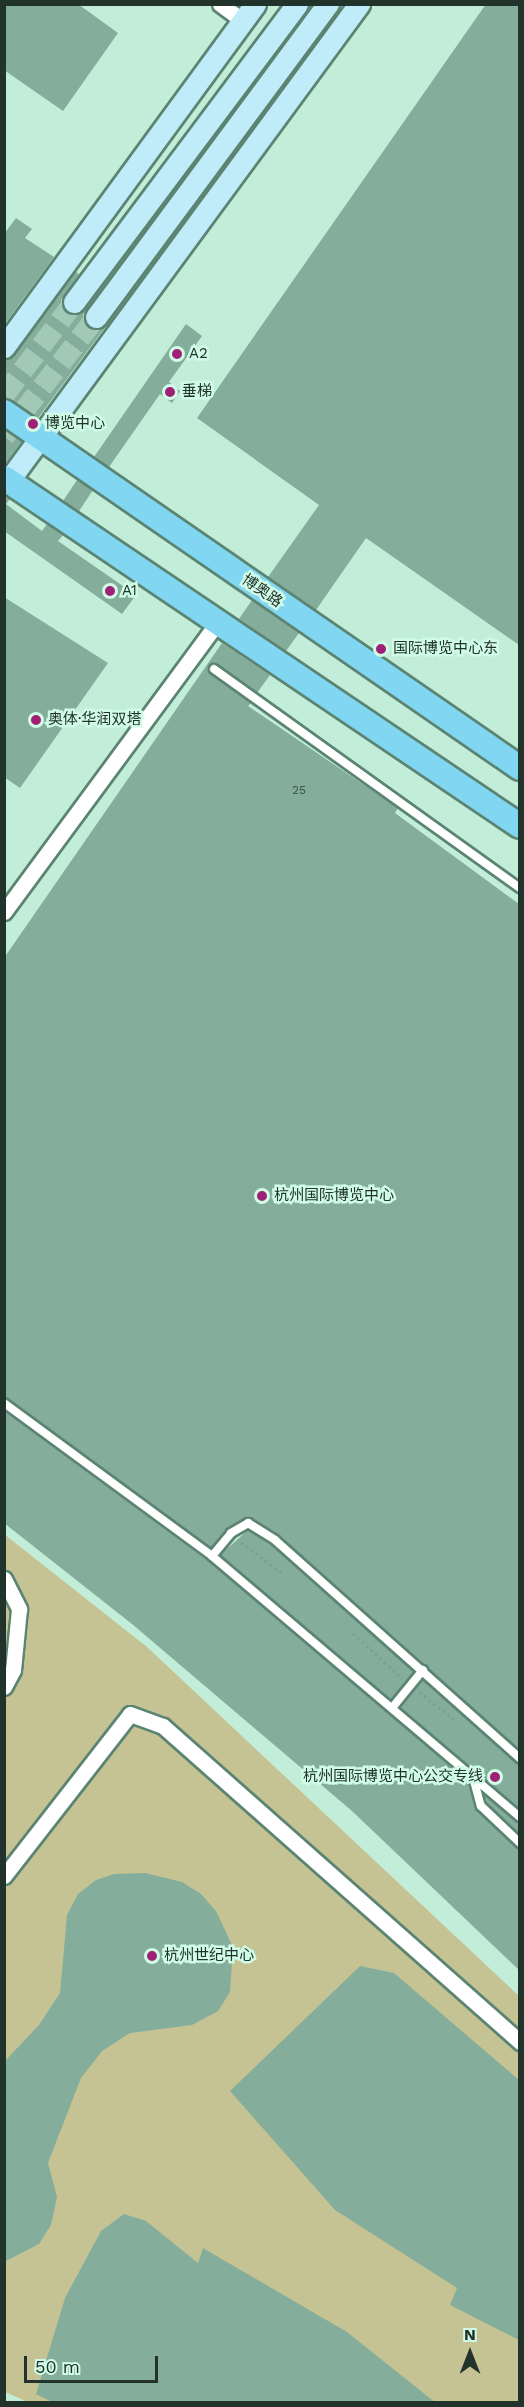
<!DOCTYPE html>
<html>
<head>
<meta charset="utf-8">
<style>
  body { margin:0 }
  #map { position:relative; width:524px; height:2407px; overflow:hidden; background:#c2eed9; font-family:"Work Sans","Noto Sans SC",sans-serif }
  div>[style] { position:absolute }
  .green>* { inset:0; background:#c5c393 }
  .building>* { inset:0; background:#84ae9b }
  .secondary-tunnel>* { height:21px; margin-top:-10.5px; transform-origin:0; background:repeating-linear-gradient(90deg,#a2c9b6 0 21px,transparent 0 31px) }
  .path>* { height:3px; margin-top:-1.5px; transform-origin:0; background:repeating-linear-gradient(90deg,#80a191 0 3px,transparent 0 6px) }
  .roads { filter:drop-shadow(2px 0 #5b8472) drop-shadow(-2px 0 #5b8472) drop-shadow(0 2px #5b8472) drop-shadow(0 -2px #5b8472) }
  .lane>* { height:8px; margin:-4px; padding:0 4px; transform-origin:4px; border-radius:4px; background:#fff }
  .street>* { height:15px; margin:-7.5px; padding:0 7.5px; transform-origin:7.5px; border-radius:7.5px; background:#fff }
  .secondary>* { height:21px; margin:-10.5px; padding:0 10.5px; transform-origin:10.5px; border-radius:10.5px; background:#c0ebf8 }
  .primary>* { height:24px; margin:-12px; padding:0 12px; transform-origin:12px; border-radius:12px; background:#81d6f2 }
  .dots>* { width:16px; height:16px; translate:-50% -50%; box-sizing:border-box; border:3px solid #cffbe7; border-radius:50% }
  span { translate:-50% -50%; white-space:nowrap; text-align:center; line-height:1.15; -webkit-text-stroke:5px #cffbe7; paint-order:stroke }
  .number-label { font-size:12px; color:#3a5247 }
  .number-label span { -webkit-text-stroke-width:0 }
  .poi-label { font-size:15px; color:#22332b }
  .left { translate:0 -50%; text-align:left }
  .right { translate:-100% -50%; text-align:right }
  .street-label { font-size:15px; color:#22332b }
  .frame { position:absolute; inset:0; border:6px solid #22332b; pointer-events:none }
  .north { position:absolute; left:440px; top:2323px; width:60px; height:60px; -webkit-text-stroke:4px #cffbe7; paint-order:stroke; rotate:0deg; font-size:16px; font-weight:700; line-height:24px; text-align:center; color:#22332b }
  .north::after { content:''; display:block; margin:auto; width:21px; height:27px; background:#22332b; clip-path:polygon(50% 0,100% 100%,50% 72%,0 100%) }
  .scale { position:absolute; left:24px; top:2356px; width:134px; height:27px; box-sizing:border-box; border:3px solid #22332b; border-top:0; padding-left:8px; font-size:18px; line-height:21px; white-space:nowrap; color:#22332b; -webkit-text-stroke:4px #cffbe7; paint-order:stroke }
</style>
</head>
<body>
<div id="map">
  <div class="green">
    <div style="clip-path:polygon(4px 1534px,147px 1647px,519px 1996px,519px 2402px,28px 2402px,5px 2392px)"></div>
  </div>
  <div class="building">
    <div style="clip-path:polygon(4px 4px,78px 4px,118px 33px,63px 111px,4px 70px)"></div>
    <div style="clip-path:polygon(486px 4px,519px 4px,519px 645px,366px 538px,316px 610px,268px 577px,319px 505px,197px 418px)"></div>
    <div style="clip-path:polygon(16px 218px,32px 229px,25px 238px,54px 257px,4px 325px,4px 234px)"></div>
    <div style="clip-path:polygon(75px 271px,79px 274px,61px 300px,67px 312px,80px 313px,101px 289px,83px 315px,89px 328px,102px 328px,123px 303px,38px 418px,4px 398px,4px 359px,14px 355px)"></div>
    <div style="clip-path:polygon(186px 324px,202px 336px,169px 382px,180px 391px,172px 403px,160px 394px,109px 467px,94px 457px)"></div>
    <div style="clip-path:polygon(4px 430px,22px 441px,5px 464px,4px 464px)"></div>
    <div style="clip-path:polygon(77px 480px,93px 490px,79px 511px,63px 501px)"></div>
    <div style="clip-path:polygon(4px 496px,10px 499px,6px 504px,42px 531px,47px 524px,63px 535px,58px 541px,136px 595px,122px 614px,4px 531px)"></div>
    <div style="clip-path:polygon(4px 597px,108px 663px,20px 788px,4px 777px)"></div>
    <div style="clip-path:polygon(252px 600px,299px 633px,286px 651px,239px 619px)"></div>
    <div style="clip-path:polygon(222px 643px,270px 675px,257px 693px,217px 664px,209px 666px,211px 674px,251px 703px,248px 706px,398px 808px,395px 813px,519px 904px,519px 1750px,278px 1535px,247px 1517px,228px 1528px,211px 1548px,4px 1397px,4px 958px)"></div>
    <div style="clip-path:polygon(4px 1411px,208px 1561px,468px 1781px,476px 1810px,519px 1849px,519px 1970px,352px 1811px,132px 1624px,4px 1523px)"></div>
    <div style="clip-path:polygon(248px 1530px,271px 1545px,414px 1672px,391px 1700px,220px 1555px)"></div>
    <div style="clip-path:polygon(423px 1680px,519px 1764px,519px 1809px,400px 1708px)"></div>
    <div style="clip-path:polygon(484px 1794px,519px 1823px,519px 1834px,486px 1803px)"></div>
    <div style="clip-path:polygon(145px 1873px,182px 1882px,201px 1894px,216px 1911px,233px 1947px,230px 1992px,218px 2011px,192px 2025px,130px 2033px,102px 2051px,81px 2078px,48px 2163px,57px 2197px,51px 2225px,39px 2244px,4px 2262px,4px 2062px,39px 2025px,60px 1993px,67px 1915px,78px 1894px,96px 1880px,114px 1874px)"></div>
    <div style="clip-path:polygon(360px 1966px,394px 1973px,519px 2080px,519px 2340px,450px 2305px,457px 2288px,335px 2210px,230px 2091px)"></div>
    <div style="clip-path:polygon(124px 2214px,146px 2221px,198px 2263px,203px 2248px,347px 2332px,436px 2403px,54px 2403px,36px 2394px,65px 2298px,101px 2231px)"></div>
  </div>
  <div class="secondary-tunnel">
    <div style="left:4px;top:395px;width:116px;rotate:-53deg"></div>
    <div style="left:4px;top:436px;width:150px;rotate:-52.3deg"></div>
  </div>
  <div class="path">
    <div style="left:241px;top:1542px;width:51px;rotate:37.1deg"></div>
    <div style="left:353px;top:1633px;width:67px;rotate:42.6deg"></div>
    <div style="left:419px;top:1692px;width:44px;rotate:37.6deg"></div>
  </div>
  <div class="roads">
    <div class="lane">
      <div style="left:214px;top:669px;width:376px;rotate:35.6deg"></div>
      <div style="left:4px;top:1403px;width:258px;rotate:36.3deg"></div>
      <div style="left:212px;top:1556px;width:404px;rotate:40.3deg"></div>
      <div style="left:212px;top:1556px;width:30px;rotate:-50deg"></div>
      <div style="left:231px;top:1533px;width:20px;rotate:-30deg"></div>
      <div style="left:248px;top:1523px;width:32px;rotate:32deg"></div>
      <div style="left:275px;top:1540px;width:328px;rotate:41.7deg"></div>
      <div style="left:392px;top:1708px;width:49px;rotate:-50.8deg"></div>
      <div style="left:473px;top:1777px;width:30px;rotate:75deg"></div>
      <div style="left:481px;top:1806px;width:54px;rotate:43.5deg"></div>
    </div>
    <div class="street">
      <div style="left:220px;top:4px;width:27px;rotate:36deg"></div>
      <div style="left:4px;top:912px;width:363px;rotate:-53.6deg"></div>
      <div style="left:4px;top:1579px;width:34px;rotate:63deg"></div>
      <div style="left:19px;top:1609px;width:61px;rotate:95.6deg"></div>
      <div style="left:13px;top:1670px;width:19px;rotate:118deg"></div>
      <div style="left:4px;top:1876px;width:205px;rotate:-52.1deg"></div>
      <div style="left:130px;top:1714px;width:35px;rotate:20deg"></div>
      <div style="left:163px;top:1726px;width:477px;rotate:41.5deg"></div>
    </div>
    <div class="secondary">
      <div style="left:74px;top:302px;width:372px;rotate:-53.2deg"></div>
      <div style="left:96px;top:317px;width:390px;rotate:-53.5deg"></div>
      <div style="left:4px;top:347px;width:425px;rotate:-53.8deg"></div>
      <div style="left:9px;top:480px;width:591px;rotate:-53.67deg"></div>
    </div>
    <div class="primary">
      <div style="left:4px;top:412px;width:627px;rotate:34.6deg"></div>
      <div style="left:4px;top:478px;width:622px;rotate:34deg"></div>
    </div>
  </div>
  <div class="dots">
    <div style="left:177px;top:354px;background:#9f2075"></div>
    <div style="left:170px;top:392px;background:#9f2075"></div>
    <div style="left:33px;top:424px;background:#9f2075"></div>
    <div style="left:110px;top:591px;background:#9f2075"></div>
    <div style="left:381px;top:649px;background:#9f2075"></div>
    <div style="left:36px;top:720px;background:#9f2075"></div>
    <div style="left:262px;top:1196px;background:#9f2075"></div>
    <div style="left:495px;top:1777px;background:#9f2075"></div>
    <div style="left:152px;top:1956px;background:#9f2075"></div>
  </div>
  <div class="number-label">
    <span style="left:299px;top:791px">25</span>
  </div>
  <div class="poi-label">
    <span class="left" style="left:189px;top:354px">A2</span>
    <span class="left" style="left:182px;top:392px">垂梯</span>
    <span class="left" style="left:45px;top:424px">博览中心</span>
    <span class="left" style="left:122px;top:591px">A1</span>
    <span class="left" style="left:393px;top:649px">国际博览中心东</span>
    <span class="left" style="left:48px;top:720px">奥体·华润双塔</span>
    <span class="left" style="left:274px;top:1196px">杭州国际博览中心</span>
    <span class="right" style="left:483px;top:1777px">杭州国际博览中心公交专线</span>
    <span class="left" style="left:164px;top:1956px">杭州世纪中心</span>
  </div>
  <div class="street-label">
    <span style="left:262px;top:591px;rotate:35deg">博奥路</span>
  </div>
  <div class="frame"></div>
  <div class="north">N</div>
  <div class="scale">50 m</div>
</div>
</body>
</html>
